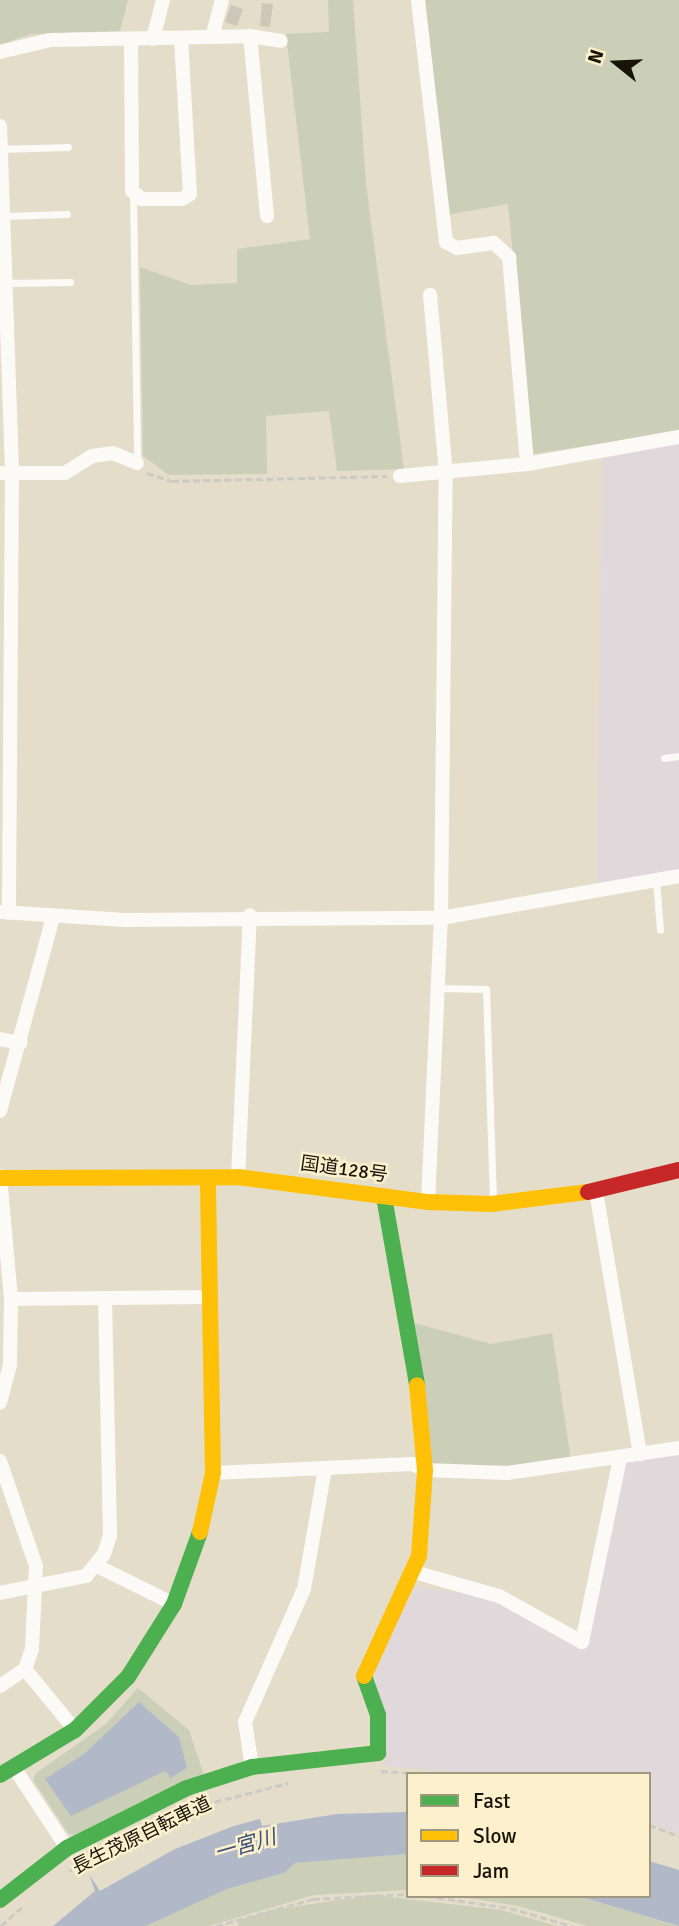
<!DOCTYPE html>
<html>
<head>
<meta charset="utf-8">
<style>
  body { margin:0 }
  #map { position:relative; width:679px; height:1926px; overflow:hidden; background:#e4ddca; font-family:Signika,"Noto Sans JP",sans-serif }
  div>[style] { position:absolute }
  .industrial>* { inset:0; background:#e1d8db }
  .green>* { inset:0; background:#cbcfb7 }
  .water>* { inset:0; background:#b1b9c9 }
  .building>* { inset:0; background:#ccc7b8 }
  .path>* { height:2.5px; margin-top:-1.25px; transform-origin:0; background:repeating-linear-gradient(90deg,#cccac5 0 7px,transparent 0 10.5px) }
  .lane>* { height:7px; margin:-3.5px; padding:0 3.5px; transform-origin:3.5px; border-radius:3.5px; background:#fbfaf7 }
  .street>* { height:14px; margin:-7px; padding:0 7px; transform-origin:7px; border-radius:7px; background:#fbfaf7 }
  .fast>* { height:16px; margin:-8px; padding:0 8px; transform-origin:8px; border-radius:8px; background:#4caf50 }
  .slow>* { height:16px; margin:-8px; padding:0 8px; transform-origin:8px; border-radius:8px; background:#ffc107 }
  .jam>* { height:16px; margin:-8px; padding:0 8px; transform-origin:8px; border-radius:8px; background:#c62828 }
  span { translate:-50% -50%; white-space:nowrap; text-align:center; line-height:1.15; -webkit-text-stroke:5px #fcf0cd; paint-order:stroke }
  .street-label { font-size:19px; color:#181408 }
  .water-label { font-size:21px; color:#3a4e7a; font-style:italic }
  .legend { position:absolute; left:406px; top:1772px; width:245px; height:126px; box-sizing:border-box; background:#fcf0cd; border:2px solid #a1987e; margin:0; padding:9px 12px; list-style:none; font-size:21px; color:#181408 }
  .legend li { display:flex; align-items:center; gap:14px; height:35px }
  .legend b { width:35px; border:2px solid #a1987e }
  .north { position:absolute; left:581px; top:28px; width:70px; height:70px; -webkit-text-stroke:5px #fcf0cd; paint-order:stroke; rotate:288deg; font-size:19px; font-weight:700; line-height:28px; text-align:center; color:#181408 }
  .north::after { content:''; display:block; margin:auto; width:24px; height:32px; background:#181408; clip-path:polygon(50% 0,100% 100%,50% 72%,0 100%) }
</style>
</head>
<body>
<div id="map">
  <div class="industrial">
    <div style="clip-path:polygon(679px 442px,679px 871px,597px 884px,602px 459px)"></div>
    <div style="clip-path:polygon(679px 1452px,679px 1833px,649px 1823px,649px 1774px,470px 1774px,385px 1766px,386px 1733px,373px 1669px,415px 1587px,492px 1598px,586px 1652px,620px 1471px,627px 1461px)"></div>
  </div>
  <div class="green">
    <div style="clip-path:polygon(0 0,128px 0,120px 31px,31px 34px,0 45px)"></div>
    <div style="clip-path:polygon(328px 0,353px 0,366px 184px,404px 469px,337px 471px,329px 411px,266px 416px,267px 474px,169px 475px,143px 456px,140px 267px,191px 285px,237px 283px,237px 249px,310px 239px,286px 34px,329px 32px)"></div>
    <div style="clip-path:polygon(425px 0,679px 0,679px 432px,532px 454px,508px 204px,446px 215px)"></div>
    <div style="clip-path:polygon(407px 1321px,491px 1344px,552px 1333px,571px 1461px,505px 1470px,432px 1466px)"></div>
    <div style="clip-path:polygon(138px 1688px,189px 1730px,204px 1775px,76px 1836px,68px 1833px,33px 1780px,36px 1773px,106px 1724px)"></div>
    <div style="clip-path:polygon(408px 1854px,408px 1890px,314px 1895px,209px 1926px,146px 1926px,227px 1889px,284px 1873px,295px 1863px)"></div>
    <div style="clip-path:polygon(372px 1895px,501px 1910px,557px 1926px,238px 1926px,239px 1920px,273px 1910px)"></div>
    <div style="clip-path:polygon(456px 1896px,578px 1896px,678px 1926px,587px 1926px,518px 1906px)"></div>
  </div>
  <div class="water">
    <div style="clip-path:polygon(139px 1702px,179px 1737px,187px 1768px,170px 1778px,166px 1771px,159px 1774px,71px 1816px,45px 1779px,84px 1754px)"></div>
    <div style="clip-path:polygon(408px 1812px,408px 1854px,295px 1863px,284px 1873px,227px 1889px,146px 1926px,53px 1926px,95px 1891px,89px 1874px,100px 1891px,175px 1849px,234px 1826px,260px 1819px,262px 1826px,337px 1814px)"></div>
    <div style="clip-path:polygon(649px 1861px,679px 1870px,679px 1926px,578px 1896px,649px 1896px)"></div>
  </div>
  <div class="building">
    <div style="clip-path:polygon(262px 3px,273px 4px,270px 27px,260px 26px)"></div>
    <div style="clip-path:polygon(231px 5px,243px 9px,237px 26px,225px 22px)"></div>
  </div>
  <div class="path">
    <div style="left:147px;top:473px;width:26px;rotate:18deg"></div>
    <div style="left:172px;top:481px;width:215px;rotate:-1.3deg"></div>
    <div style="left:381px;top:1771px;width:45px;rotate:3.8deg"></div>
    <div style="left:649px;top:1825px;width:32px;rotate:20deg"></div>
    <div style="left:69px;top:1871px;width:140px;rotate:-27.1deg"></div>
    <div style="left:194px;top:1807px;width:97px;rotate:-14.3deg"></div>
    <div style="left:427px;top:1896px;width:84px;rotate:8.2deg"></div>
    <div style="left:510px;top:1908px;width:65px;rotate:16.2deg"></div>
    <div style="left:1px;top:1926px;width:28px;rotate:-42deg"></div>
    <div style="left:216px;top:1926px;width:101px;rotate:-15.6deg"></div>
    <div style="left:313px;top:1899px;width:95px;rotate:-3deg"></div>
  </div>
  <div class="lane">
    <div style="left:1px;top:149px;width:67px;rotate:-1.7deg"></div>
    <div style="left:133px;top:194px;width:268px;rotate:89.1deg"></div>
    <div style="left:3px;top:216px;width:64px;rotate:-1.8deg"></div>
    <div style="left:6px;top:283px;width:64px;rotate:-0.9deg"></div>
    <div style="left:664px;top:758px;width:15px;rotate:-8deg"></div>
    <div style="left:656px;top:880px;width:50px;rotate:85.4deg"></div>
    <div style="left:438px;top:988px;width:48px;rotate:1.2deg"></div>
    <div style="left:486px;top:989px;width:210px;rotate:88.1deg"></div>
  </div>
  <div class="street">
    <div style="left:418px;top:0;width:244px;rotate:83.4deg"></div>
    <div style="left:446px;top:242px;width:13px;rotate:29deg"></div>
    <div style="left:457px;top:248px;width:37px;rotate:-8deg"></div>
    <div style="left:494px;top:243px;width:21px;rotate:43deg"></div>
    <div style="left:509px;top:257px;width:208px;rotate:85deg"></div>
    <div style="left:250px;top:36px;width:181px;rotate:84.6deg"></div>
    <div style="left:212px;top:37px;width:38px;rotate:-75deg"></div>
    <div style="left:153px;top:39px;width:40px;rotate:-75.6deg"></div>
    <div style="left:131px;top:40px;width:151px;rotate:89.6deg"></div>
    <div style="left:132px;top:191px;width:13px;rotate:39deg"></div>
    <div style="left:142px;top:199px;width:40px"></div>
    <div style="left:182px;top:199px;width:9px;rotate:-32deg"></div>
    <div style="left:190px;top:194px;width:156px;rotate:-93.3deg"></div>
    <div style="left:0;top:52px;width:51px;rotate:-13.5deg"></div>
    <div style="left:50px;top:40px;width:200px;rotate:-1.1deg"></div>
    <div style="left:250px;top:36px;width:31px;rotate:9deg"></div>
    <div style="left:0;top:126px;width:348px;rotate:88deg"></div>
    <div style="left:12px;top:474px;width:439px;rotate:90.4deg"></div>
    <div style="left:0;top:473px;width:65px"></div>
    <div style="left:65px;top:473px;width:32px;rotate:-32deg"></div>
    <div style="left:92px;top:456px;width:21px;rotate:-8deg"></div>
    <div style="left:113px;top:453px;width:26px;rotate:23deg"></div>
    <div style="left:400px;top:476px;width:128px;rotate:-5.4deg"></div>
    <div style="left:527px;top:464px;width:154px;rotate:-10.1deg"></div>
    <div style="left:2px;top:912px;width:123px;rotate:3.7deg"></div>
    <div style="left:125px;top:920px;width:316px;rotate:-0.4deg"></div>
    <div style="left:441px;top:918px;width:242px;rotate:-10deg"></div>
    <div style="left:0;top:1039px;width:21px;rotate:11deg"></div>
    <div style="left:0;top:1111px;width:201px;rotate:-74.7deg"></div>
    <div style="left:0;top:1176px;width:123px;rotate:84.9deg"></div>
    <div style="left:11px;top:1299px;width:66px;rotate:90.9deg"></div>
    <div style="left:10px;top:1365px;width:39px;rotate:105deg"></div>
    <div style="left:238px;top:1177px;width:262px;rotate:-87.4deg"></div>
    <div style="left:596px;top:1191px;width:267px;rotate:80.5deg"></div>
    <div style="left:428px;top:1202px;width:284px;rotate:-87.4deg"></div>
    <div style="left:441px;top:918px;width:444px;rotate:-89.4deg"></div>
    <div style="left:446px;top:474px;width:180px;rotate:-95.1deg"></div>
    <div style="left:11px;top:1299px;width:200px;rotate:-0.6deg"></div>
    <div style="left:0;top:1461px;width:111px;rotate:71.1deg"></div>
    <div style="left:36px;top:1566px;width:83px;rotate:92.8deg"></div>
    <div style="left:32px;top:1649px;width:21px;rotate:109deg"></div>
    <div style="left:25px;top:1669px;width:30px;rotate:146deg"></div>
    <div style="left:213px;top:1473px;width:199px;rotate:-2.6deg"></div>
    <div style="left:412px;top:1464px;width:14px;rotate:25deg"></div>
    <div style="left:425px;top:1470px;width:82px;rotate:2.1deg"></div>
    <div style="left:507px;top:1473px;width:174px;rotate:-8.3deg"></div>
    <div style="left:97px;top:1566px;width:86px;rotate:26.3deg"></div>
    <div style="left:414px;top:1572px;width:88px;rotate:15.8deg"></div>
    <div style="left:499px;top:1596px;width:95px;rotate:29deg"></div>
    <div style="left:582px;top:1642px;width:188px;rotate:-78.3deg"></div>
    <div style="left:0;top:1593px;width:88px;rotate:-11.2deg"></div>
    <div style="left:86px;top:1576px;width:28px;rotate:-51deg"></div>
    <div style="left:104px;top:1554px;width:19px;rotate:-72deg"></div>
    <div style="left:110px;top:1536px;width:237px;rotate:-91.2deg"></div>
    <div style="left:25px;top:1669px;width:79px;rotate:50.7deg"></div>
    <div style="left:252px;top:1767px;width:46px;rotate:-98.8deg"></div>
    <div style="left:245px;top:1722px;width:145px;rotate:-66.1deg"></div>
    <div style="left:304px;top:1589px;width:122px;rotate:-80.1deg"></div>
    <div style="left:15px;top:1769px;width:95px;rotate:56.6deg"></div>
  </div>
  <div class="fast">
    <div style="left:384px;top:1197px;width:191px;rotate:80deg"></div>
    <div style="left:0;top:1775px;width:87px;rotate:-31deg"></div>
    <div style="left:75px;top:1730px;width:75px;rotate:-45deg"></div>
    <div style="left:128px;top:1677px;width:86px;rotate:-57.8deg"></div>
    <div style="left:174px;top:1604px;width:77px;rotate:-70.1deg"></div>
    <div style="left:0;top:1900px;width:85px;rotate:-37.8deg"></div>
    <div style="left:67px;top:1848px;width:134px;rotate:-26.6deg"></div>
    <div style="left:187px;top:1788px;width:68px;rotate:-17.9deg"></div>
    <div style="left:252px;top:1767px;width:127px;rotate:-6.3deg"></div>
    <div style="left:378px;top:1753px;width:38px;rotate:-90deg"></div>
    <div style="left:378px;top:1715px;width:41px;rotate:-109.7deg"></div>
  </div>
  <div class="slow">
    <div style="left:0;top:1178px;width:238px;rotate:-0.2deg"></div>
    <div style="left:238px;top:1177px;width:192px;rotate:7.5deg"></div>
    <div style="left:428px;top:1202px;width:63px;rotate:1.8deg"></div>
    <div style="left:491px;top:1204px;width:98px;rotate:-7.1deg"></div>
    <div style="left:200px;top:1532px;width:60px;rotate:-77.6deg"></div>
    <div style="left:213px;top:1473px;width:295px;rotate:-91deg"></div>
    <div style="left:364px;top:1676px;width:132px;rotate:-65.4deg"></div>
    <div style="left:419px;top:1556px;width:86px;rotate:-86deg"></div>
    <div style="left:425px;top:1470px;width:85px;rotate:-95.4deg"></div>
  </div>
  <div class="jam">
    <div style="left:588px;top:1192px;width:94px;rotate:-13.6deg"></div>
  </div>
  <div class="street-label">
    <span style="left:344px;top:1170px;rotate:8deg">国道128号</span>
    <span style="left:142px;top:1836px;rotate:-26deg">長生茂原自転車道</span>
  </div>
  <div class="water-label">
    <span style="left:245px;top:1845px;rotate:-16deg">一宮川</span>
  </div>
  <ul class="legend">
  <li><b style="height:9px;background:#4caf50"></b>Fast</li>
  <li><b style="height:9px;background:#ffc107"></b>Slow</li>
  <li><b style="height:9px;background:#c62828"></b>Jam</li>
  </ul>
  <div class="north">N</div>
</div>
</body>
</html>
